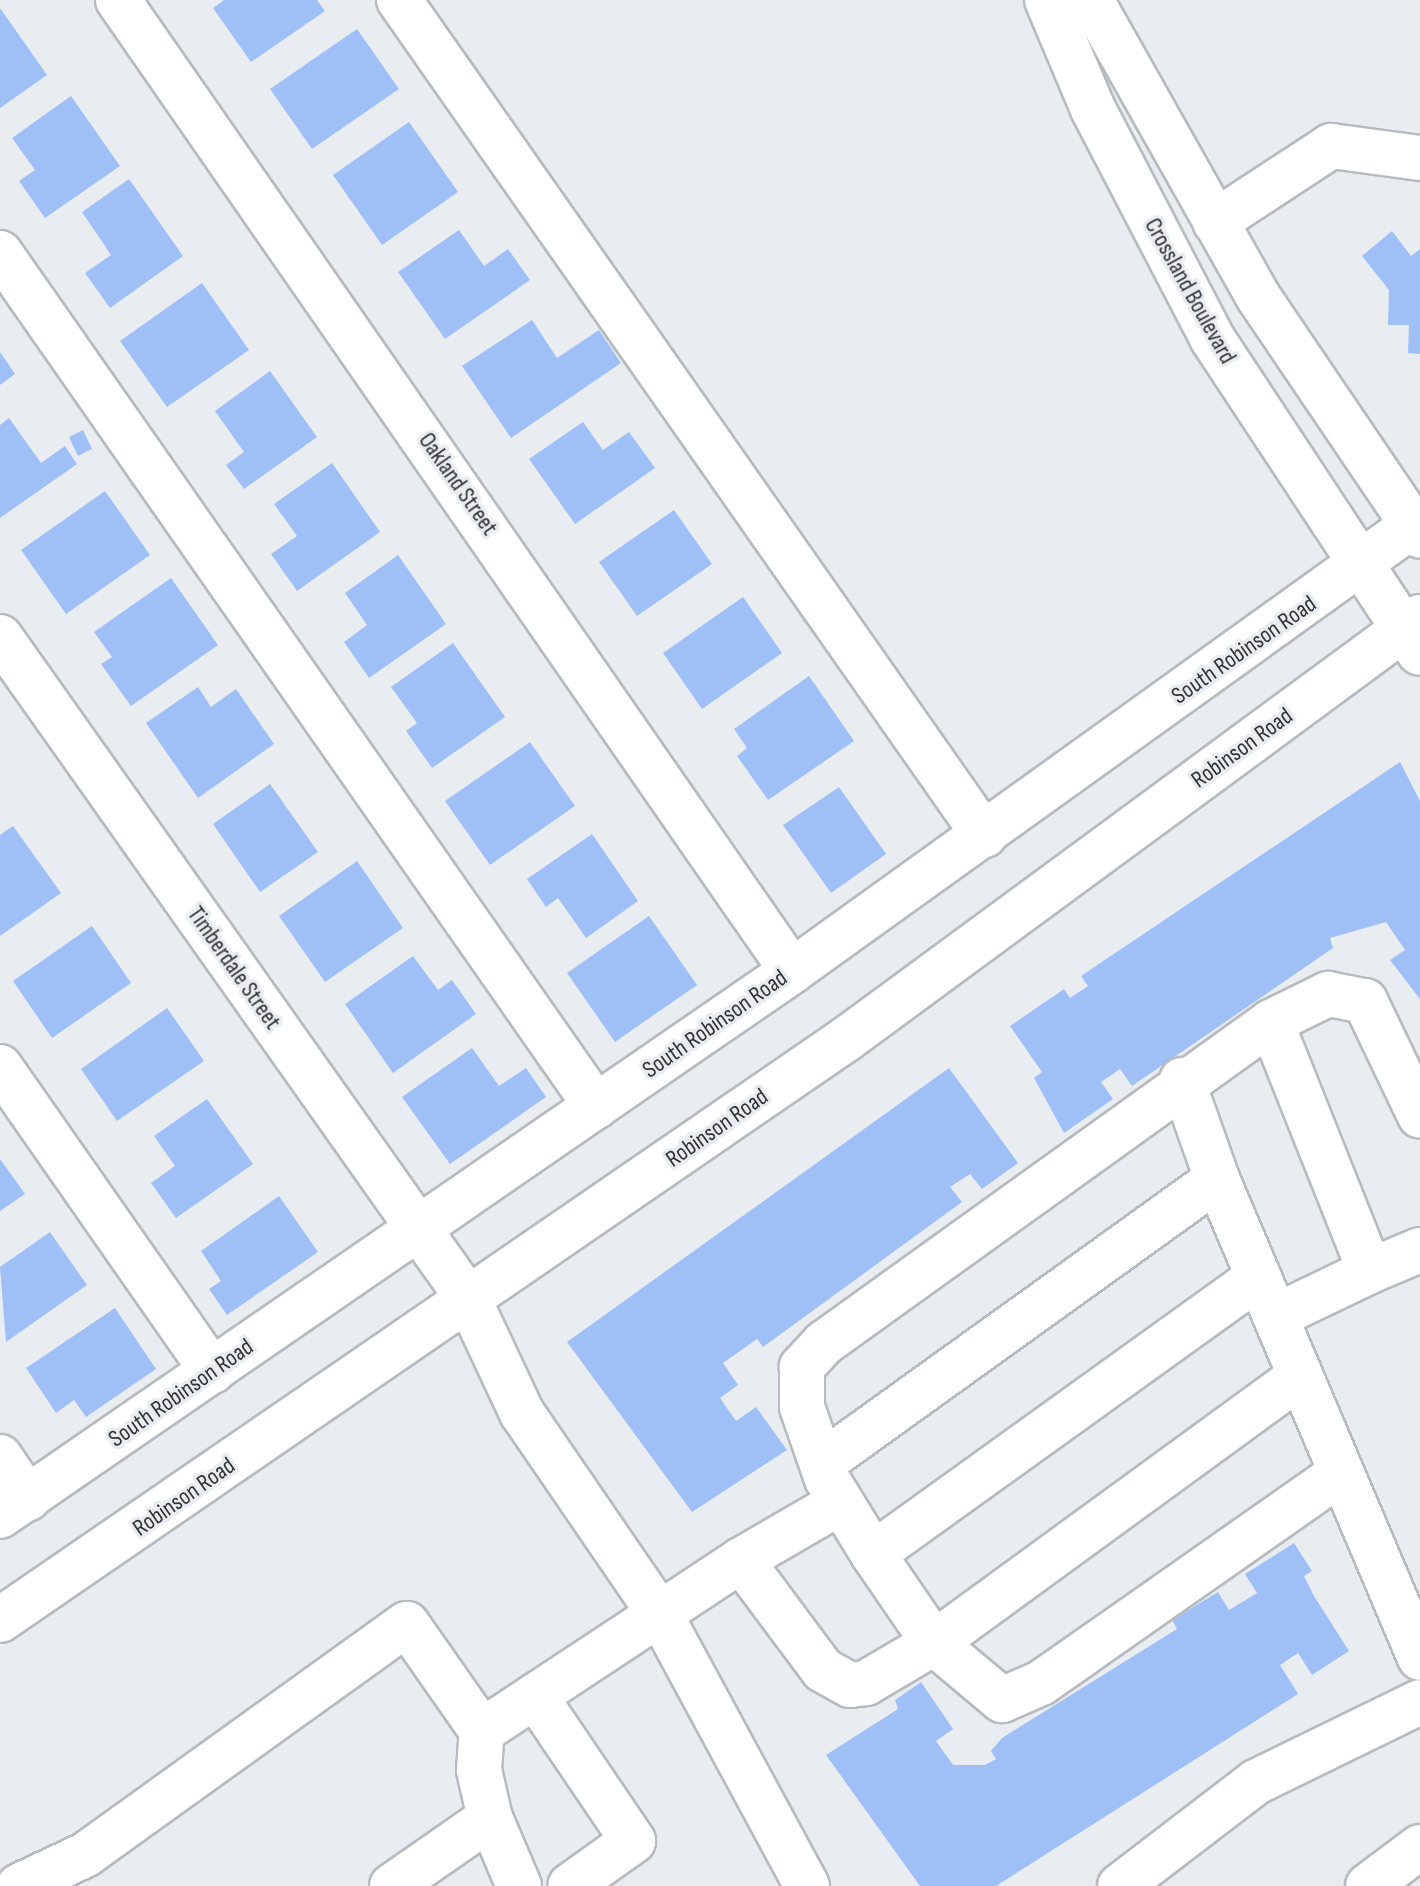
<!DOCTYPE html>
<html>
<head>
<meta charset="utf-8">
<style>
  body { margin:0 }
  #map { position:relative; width:1420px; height:1886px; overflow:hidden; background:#e9ecf1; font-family:"Sofia Sans Condensed",sans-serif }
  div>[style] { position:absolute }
  .building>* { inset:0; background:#9ec0f7 }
  .roads { filter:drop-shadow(2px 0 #b7babe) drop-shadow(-2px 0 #b7babe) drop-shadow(0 2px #b7babe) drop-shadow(0 -2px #b7babe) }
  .minor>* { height:44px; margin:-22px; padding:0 22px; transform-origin:22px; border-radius:22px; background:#fff }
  span { translate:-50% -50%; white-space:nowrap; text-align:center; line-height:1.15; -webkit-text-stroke:7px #e9ecf1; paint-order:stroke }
  .street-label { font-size:24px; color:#323335 }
</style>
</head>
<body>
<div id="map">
  <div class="building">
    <div style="clip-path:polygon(224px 0,317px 0,325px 11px,251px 62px,213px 8px)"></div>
    <div style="clip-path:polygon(0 8px,47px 75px,0 108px)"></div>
    <div style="clip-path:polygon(357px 29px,399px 89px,312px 149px,270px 89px)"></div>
    <div style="clip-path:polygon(71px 96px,120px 166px,45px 218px,19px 181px,35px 170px,12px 138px)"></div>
    <div style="clip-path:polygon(409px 122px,458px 192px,382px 245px,333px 175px)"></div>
    <div style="clip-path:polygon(129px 179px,183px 256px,110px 308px,85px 273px,111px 255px,82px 212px)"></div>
    <div style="clip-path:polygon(459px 230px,484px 266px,508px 249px,530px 280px,445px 339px,398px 272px)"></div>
    <div style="clip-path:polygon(1392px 231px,1411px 256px,1420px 249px,1420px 354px,1408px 353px,1409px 325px,1388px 325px,1389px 290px,1362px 256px)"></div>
    <div style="clip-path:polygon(202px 283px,249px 350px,167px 407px,120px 341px)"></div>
    <div style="clip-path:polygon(532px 320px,557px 358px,599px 330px,621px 363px,511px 438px,462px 366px)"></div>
    <div style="clip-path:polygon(0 352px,15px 374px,0 385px)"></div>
    <div style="clip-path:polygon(270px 371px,317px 437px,244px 489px,226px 465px,244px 452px,215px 411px)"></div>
    <div style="clip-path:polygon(9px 418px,41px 463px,65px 446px,77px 464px,0 518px,0 425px)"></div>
    <div style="clip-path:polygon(583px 422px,603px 450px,629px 432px,655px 468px,575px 524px,529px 459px)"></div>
    <div style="clip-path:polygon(83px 430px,92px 449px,78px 456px,69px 437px)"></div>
    <div style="clip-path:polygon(332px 463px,380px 532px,297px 591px,271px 554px,297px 536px,274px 504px)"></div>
    <div style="clip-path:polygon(105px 491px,150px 555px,66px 614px,21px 550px)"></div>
    <div style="clip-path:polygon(674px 510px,712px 564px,637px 616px,599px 562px)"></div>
    <div style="clip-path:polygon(398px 555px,446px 624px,369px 678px,344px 642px,367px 625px,345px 593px)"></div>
    <div style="clip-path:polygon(171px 578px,218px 645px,131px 706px,101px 664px,112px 657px,94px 632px)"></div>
    <div style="clip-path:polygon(743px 597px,782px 653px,702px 709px,663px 653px)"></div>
    <div style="clip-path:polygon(453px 643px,505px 717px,432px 768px,406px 731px,417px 723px,391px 687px)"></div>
    <div style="clip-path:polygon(809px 676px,854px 741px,768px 800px,737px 756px,747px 748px,734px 729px)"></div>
    <div style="clip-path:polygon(198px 687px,211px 707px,236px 689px,274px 744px,198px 798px,146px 723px)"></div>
    <div style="clip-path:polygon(530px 742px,575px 806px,490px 865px,445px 801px)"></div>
    <div style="clip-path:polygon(1400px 762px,1420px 801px,1420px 999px,1390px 960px,1405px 950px,1386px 922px,1330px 938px,1333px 948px,1132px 1086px,1120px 1069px,1101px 1082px,1113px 1099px,1064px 1133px,1034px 1078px,1042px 1072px,1010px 1026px,1064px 989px,1070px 998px,1088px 986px,1081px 976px)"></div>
    <div style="clip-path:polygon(270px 784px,318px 852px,260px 892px,213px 824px)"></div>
    <div style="clip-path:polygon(839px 787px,886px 854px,831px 893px,783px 825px)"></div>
    <div style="clip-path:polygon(13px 826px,61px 893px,0 936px,0 835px)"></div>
    <div style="clip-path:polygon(592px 834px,638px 901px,586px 938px,558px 898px,546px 907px,527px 879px)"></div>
    <div style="clip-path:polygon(357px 861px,403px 928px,325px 982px,279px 916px)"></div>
    <div style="clip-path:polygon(649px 916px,697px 985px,615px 1042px,567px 973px)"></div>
    <div style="clip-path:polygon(92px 926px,131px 983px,52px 1038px,13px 981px)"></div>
    <div style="clip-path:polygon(413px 956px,438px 990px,452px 980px,476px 1014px,393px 1073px,345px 1004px)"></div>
    <div style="clip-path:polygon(167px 1008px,204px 1061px,117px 1121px,81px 1069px)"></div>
    <div style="clip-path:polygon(472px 1048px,499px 1086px,526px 1068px,546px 1097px,450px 1164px,402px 1097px)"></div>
    <div style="clip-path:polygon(949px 1068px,1018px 1163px,982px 1189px,970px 1174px,950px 1187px,962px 1202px,763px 1347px,757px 1339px,723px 1363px,738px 1385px,720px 1398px,736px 1421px,756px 1407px,787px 1450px,692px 1512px,567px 1342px)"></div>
    <div style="clip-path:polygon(207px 1099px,253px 1164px,176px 1218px,151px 1183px,175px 1166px,154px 1136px)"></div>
    <div style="clip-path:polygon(0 1159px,25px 1194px,0 1211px)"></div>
    <div style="clip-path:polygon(279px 1196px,318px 1252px,227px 1315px,209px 1289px,221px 1281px,201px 1251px)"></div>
    <div style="clip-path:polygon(50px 1232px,87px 1285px,6px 1342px,0 1267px)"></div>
    <div style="clip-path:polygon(115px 1308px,156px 1369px,86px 1417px,74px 1400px,56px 1413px,26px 1368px)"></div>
    <div style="clip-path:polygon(1294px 1543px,1312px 1571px,1304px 1576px,1314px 1596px,1349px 1651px,1312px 1675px,1298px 1653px,1280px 1665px,1298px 1694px,996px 1886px,920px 1886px,826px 1755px,898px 1709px,895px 1700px,921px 1682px,953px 1729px,936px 1741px,953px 1765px,985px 1765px,996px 1759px,991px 1751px,1002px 1738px,1177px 1629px,1172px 1620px,1218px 1592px,1229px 1610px,1257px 1593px,1245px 1574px)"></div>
  </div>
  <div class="roads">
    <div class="minor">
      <div style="left:118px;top:0;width:1182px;rotate:55.23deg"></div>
      <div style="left:399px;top:0;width:1020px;rotate:54.98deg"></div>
      <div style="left:1047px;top:0;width:118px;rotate:67.1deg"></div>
      <div style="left:1093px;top:109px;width:258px;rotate:62.5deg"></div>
      <div style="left:1212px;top:338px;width:377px;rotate:56.6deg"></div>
      <div style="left:1091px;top:0;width:342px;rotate:60.6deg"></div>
      <div style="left:1259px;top:298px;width:287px;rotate:55.9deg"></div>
      <div style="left:1215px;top:222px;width:139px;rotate:-33.2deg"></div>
      <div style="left:1331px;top:146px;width:90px;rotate:7.7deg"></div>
      <div style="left:0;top:253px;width:1041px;rotate:55.06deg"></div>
      <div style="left:0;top:637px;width:812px;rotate:54.72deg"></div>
      <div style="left:469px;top:1300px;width:125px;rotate:64.9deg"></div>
      <div style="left:522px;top:1413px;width:246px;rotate:55.6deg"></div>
      <div style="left:661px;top:1616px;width:307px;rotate:61.6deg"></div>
      <div style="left:1271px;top:1022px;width:64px;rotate:-26.2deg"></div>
      <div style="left:1328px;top:994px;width:38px;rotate:11deg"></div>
      <div style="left:1365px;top:1001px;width:127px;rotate:64.4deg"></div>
      <div style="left:0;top:1067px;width:371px;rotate:55.1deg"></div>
      <div style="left:1182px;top:1080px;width:105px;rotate:70.5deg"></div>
      <div style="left:1370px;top:1271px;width:54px;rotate:-22.8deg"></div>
      <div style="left:1276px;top:1316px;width:104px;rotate:-25.6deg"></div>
      <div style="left:1370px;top:1271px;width:268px;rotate:-111.7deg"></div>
      <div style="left:1271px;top:1022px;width:550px;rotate:144.32deg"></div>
      <div style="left:824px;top:1343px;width:33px;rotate:133deg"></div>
      <div style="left:802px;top:1367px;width:40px;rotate:90deg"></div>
      <div style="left:802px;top:1407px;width:76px;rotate:70.9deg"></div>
      <div style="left:827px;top:1479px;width:88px;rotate:58.5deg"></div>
      <div style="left:873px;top:1554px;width:108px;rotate:55.6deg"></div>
      <div style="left:934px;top:1643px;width:89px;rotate:40deg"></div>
      <div style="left:1002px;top:1700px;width:43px;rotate:-23.6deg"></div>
      <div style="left:1041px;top:1683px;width:365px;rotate:-35deg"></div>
      <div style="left:0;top:1457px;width:50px;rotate:56.3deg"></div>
      <div style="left:822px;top:1463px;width:486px;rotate:-35.7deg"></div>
      <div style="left:1217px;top:1179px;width:520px;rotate:67.03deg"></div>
      <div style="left:841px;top:1502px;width:116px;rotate:149.9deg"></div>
      <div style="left:741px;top:1560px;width:137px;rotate:53.3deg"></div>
      <div style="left:823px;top:1670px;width:31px;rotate:29deg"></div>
      <div style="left:850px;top:1685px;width:16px;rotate:-7deg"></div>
      <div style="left:866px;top:1683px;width:79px;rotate:-30.5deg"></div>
      <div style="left:934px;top:1643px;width:452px;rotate:-36.1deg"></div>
      <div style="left:0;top:1516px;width:961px;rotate:-34.53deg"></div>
      <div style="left:792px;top:971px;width:773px;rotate:-35.68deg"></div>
      <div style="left:873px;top:1554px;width:474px;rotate:-35.7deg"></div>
      <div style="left:0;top:1620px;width:1025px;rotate:-34.47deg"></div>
      <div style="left:845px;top:1040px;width:714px;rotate:-36.34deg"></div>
      <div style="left:535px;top:1696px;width:175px;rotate:55.9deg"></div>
      <div style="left:633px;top:1841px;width:77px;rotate:144.5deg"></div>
      <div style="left:19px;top:1886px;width:73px;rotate:-25.2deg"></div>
      <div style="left:85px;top:1855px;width:396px;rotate:-35.7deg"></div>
      <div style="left:407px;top:1624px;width:131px;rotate:55deg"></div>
      <div style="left:392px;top:1886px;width:119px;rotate:-34.8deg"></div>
      <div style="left:519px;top:1886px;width:74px;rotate:-113.1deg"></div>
      <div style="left:490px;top:1818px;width:49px;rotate:-102.9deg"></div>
      <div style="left:479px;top:1770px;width:39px;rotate:-86deg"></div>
      <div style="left:482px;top:1731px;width:310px;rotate:-33.4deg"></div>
      <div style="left:1120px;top:1886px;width:171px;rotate:-37.4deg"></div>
      <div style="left:1256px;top:1782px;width:182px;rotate:-26deg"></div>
      <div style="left:1368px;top:1886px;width:65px;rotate:-36.9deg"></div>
    </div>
  </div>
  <div class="street-label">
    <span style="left:1190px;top:291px;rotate:61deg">Crossland Boulevard</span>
    <span style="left:458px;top:484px;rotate:55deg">Oakland Street</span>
    <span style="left:1244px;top:650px;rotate:-35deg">South Robinson Road</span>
    <span style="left:1242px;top:748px;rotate:-36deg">Robinson Road</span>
    <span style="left:234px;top:968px;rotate:55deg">Timberdale Street</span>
    <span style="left:715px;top:1024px;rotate:-35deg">South Robinson Road</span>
    <span style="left:717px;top:1128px;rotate:-35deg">Robinson Road</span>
    <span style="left:181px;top:1393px;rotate:-35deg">South Robinson Road</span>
    <span style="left:184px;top:1497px;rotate:-35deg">Robinson Road</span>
  </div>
</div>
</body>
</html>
